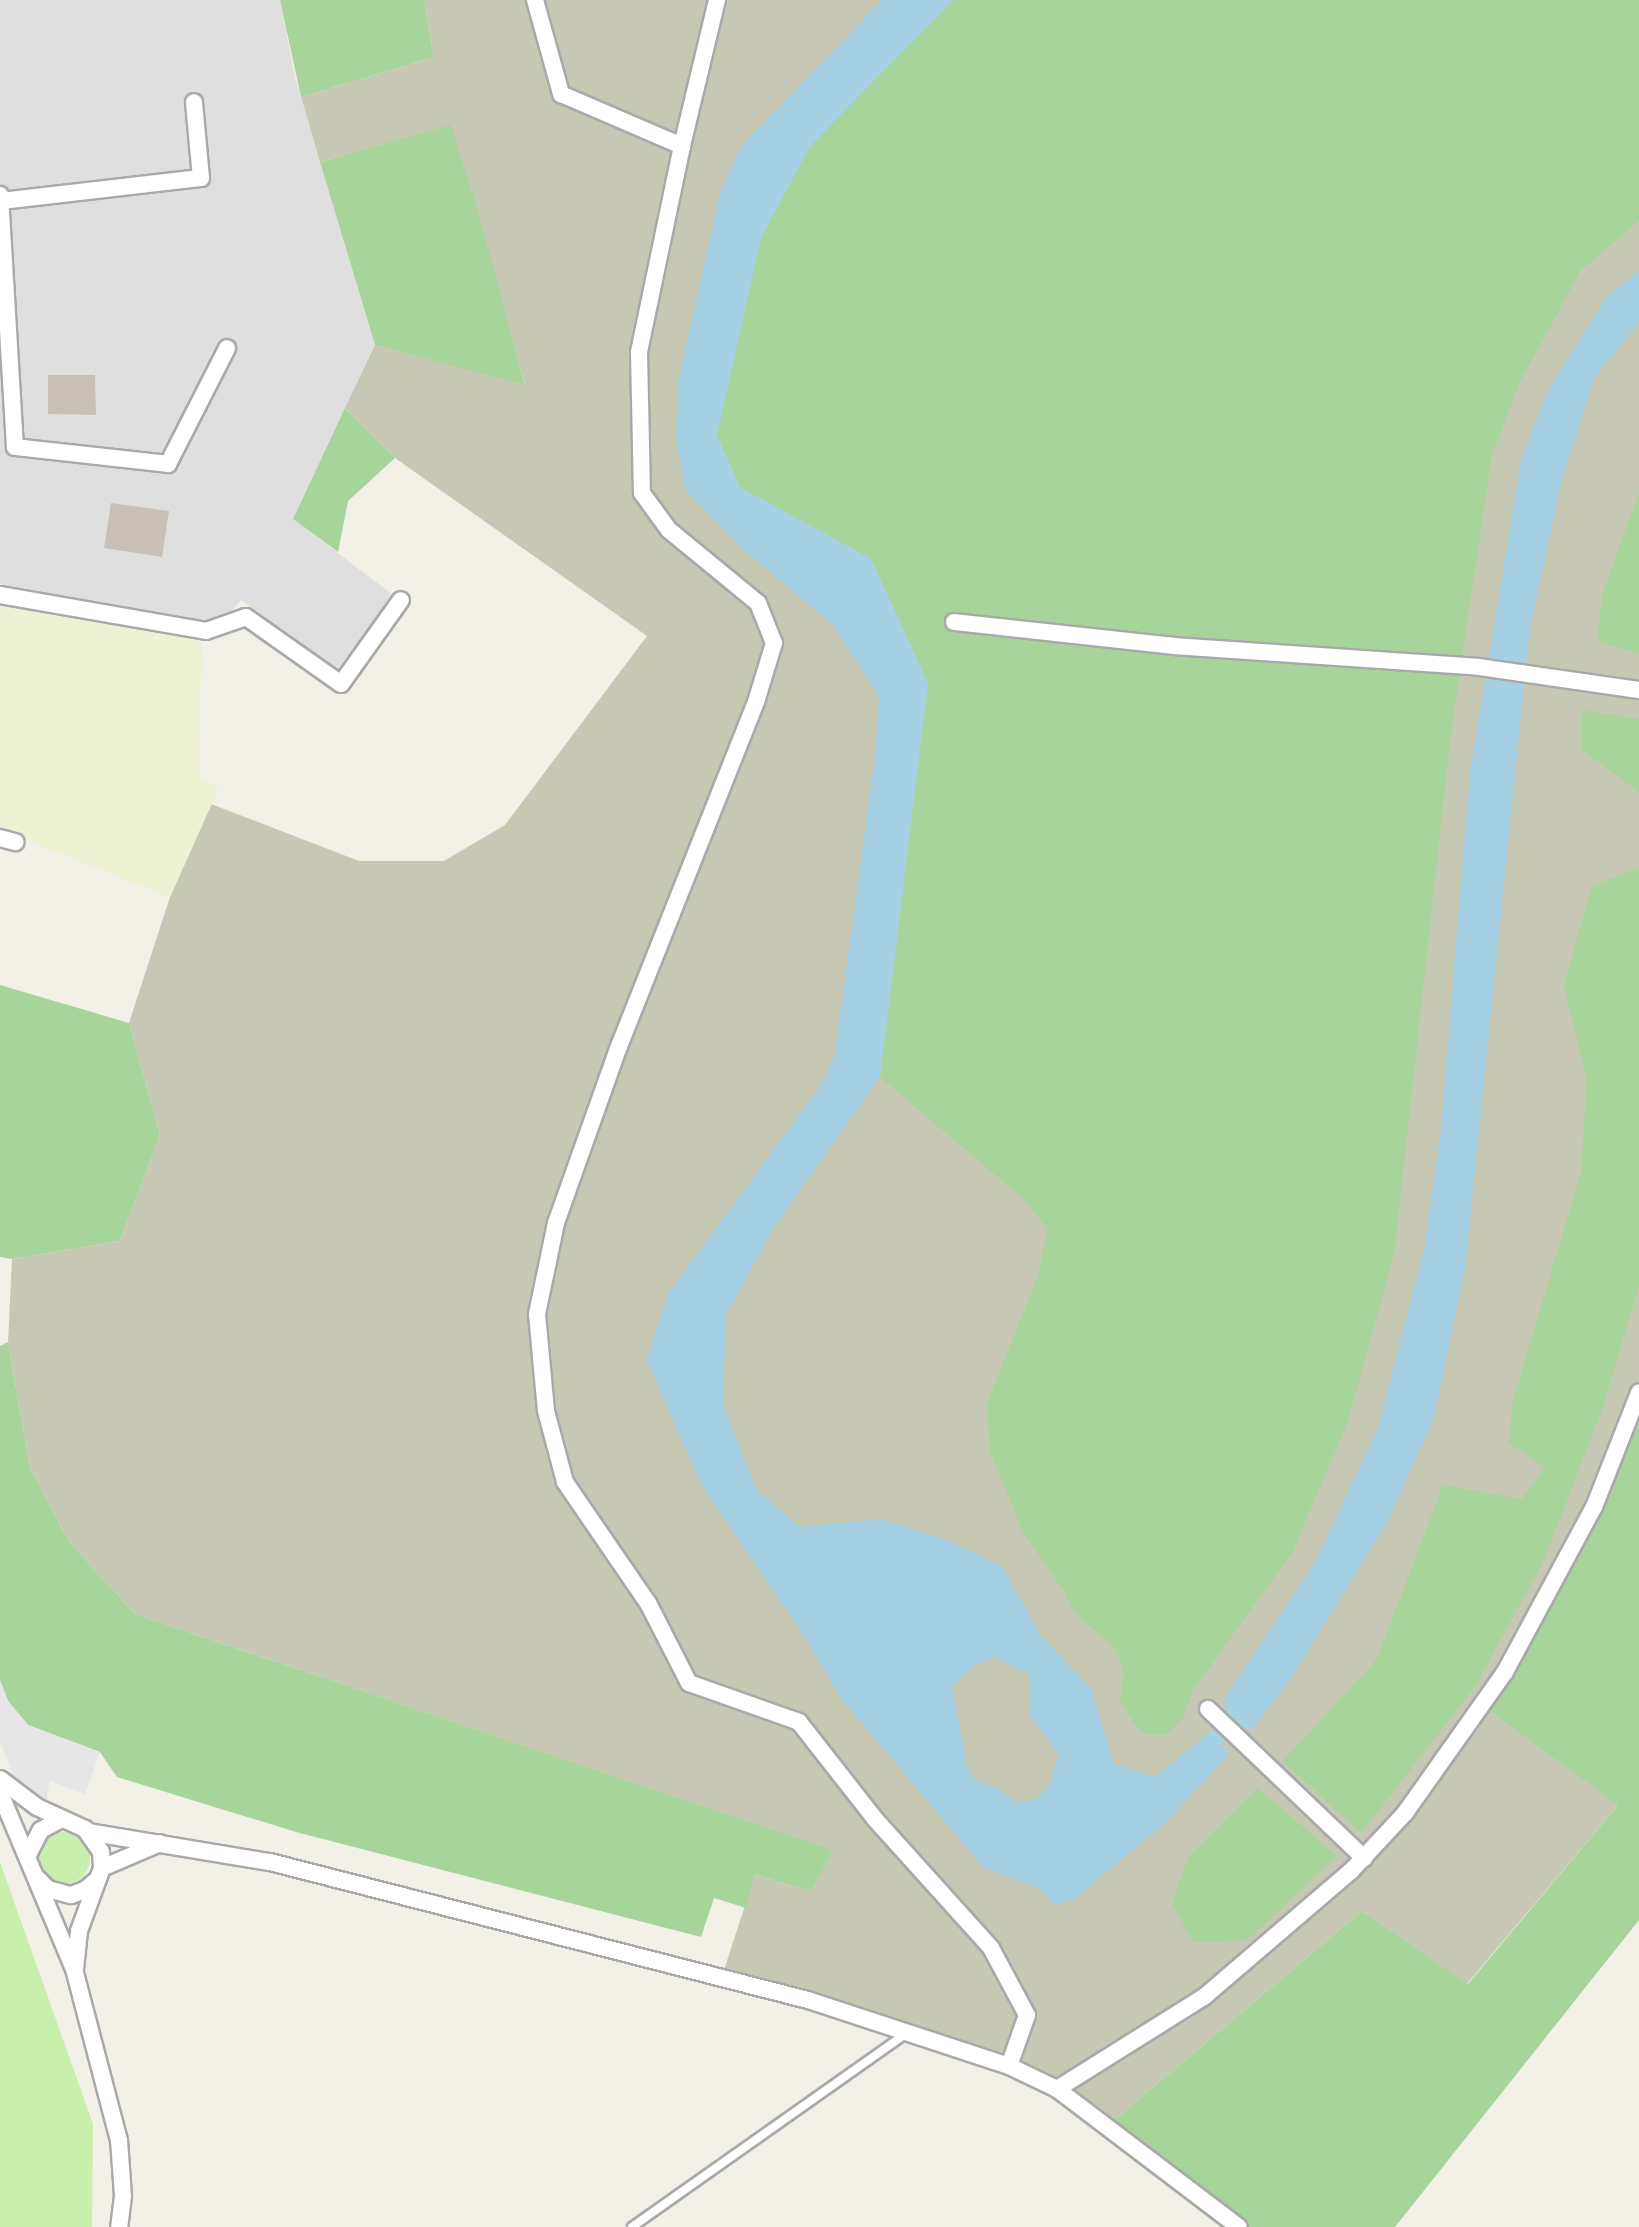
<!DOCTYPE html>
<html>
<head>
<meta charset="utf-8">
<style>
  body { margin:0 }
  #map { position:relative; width:1639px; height:2227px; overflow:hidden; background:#f3f0e8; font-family:"Open Sans",sans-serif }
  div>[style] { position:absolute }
  .residential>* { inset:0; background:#e0dfdf }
  .construction>* { inset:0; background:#c7c8b3 }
  .farmland>* { inset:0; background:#edf2d3 }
  .grass>* { inset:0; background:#c8efac }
  .round { border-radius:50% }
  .forest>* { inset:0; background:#a7d49a }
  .parking>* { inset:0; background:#e6e6e6 }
  .water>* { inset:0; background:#a6d0e3 }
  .building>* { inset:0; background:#c8c0b7 }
  .roads { filter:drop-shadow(2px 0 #a9a9a9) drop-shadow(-2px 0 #a9a9a9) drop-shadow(0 2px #a9a9a9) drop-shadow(0 -2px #a9a9a9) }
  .lane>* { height:8px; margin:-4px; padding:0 4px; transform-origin:4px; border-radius:4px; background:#fff }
  .street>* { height:16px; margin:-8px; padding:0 8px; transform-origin:8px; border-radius:8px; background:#fff }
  span { translate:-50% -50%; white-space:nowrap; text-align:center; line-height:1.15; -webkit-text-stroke:6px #fff; paint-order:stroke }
</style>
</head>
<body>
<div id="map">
  <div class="residential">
    <div style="clip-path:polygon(0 0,280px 0,295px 78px,375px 345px,293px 519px,393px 595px,337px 670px,241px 600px,225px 619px,202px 622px,0 584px)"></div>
  </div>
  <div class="construction">
    <div style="clip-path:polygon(424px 0,1639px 0,1639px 1393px,1618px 1805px,1467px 1984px,1362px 1911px,1113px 2121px,1050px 2085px,721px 1979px,755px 1875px,811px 1891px,832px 1850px,135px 1614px,70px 1543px,30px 1468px,8px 1342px,12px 1259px,120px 1241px,160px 1135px,129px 1023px,170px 897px,211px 804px,359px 861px,444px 861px,505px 825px,647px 636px,395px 458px,345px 408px,375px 345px,525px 384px,451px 126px,320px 162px,301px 97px,434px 57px)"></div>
  </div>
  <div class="farmland">
    <div style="clip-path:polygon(0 604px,202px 642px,199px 778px,219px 788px,170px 897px,0 829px)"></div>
  </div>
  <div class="grass">
    <div class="round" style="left:38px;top:1832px;width:52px;height:52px"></div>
    <div style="clip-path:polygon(0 1862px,93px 2124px,92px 2227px,0 2227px)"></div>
  </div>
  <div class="forest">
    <div style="clip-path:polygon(280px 0,424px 0,434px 57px,301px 97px)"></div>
    <div style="clip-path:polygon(953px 0,1639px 0,1639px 221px,1581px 270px,1520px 382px,1492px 454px,1451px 733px,1394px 1255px,1347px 1424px,1292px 1553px,1193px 1690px,1184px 1716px,1166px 1735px,1144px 1734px,1133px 1722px,1120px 1700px,1124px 1674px,1116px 1650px,1073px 1611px,1064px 1591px,1024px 1534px,990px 1452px,987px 1403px,1038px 1276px,1048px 1229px,1021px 1197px,880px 1077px,928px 683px,871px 559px,740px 487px,716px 435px,761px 237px,810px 146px)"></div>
    <div style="clip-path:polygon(451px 125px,481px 222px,525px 385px,375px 345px,320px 162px)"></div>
    <div style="clip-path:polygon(345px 408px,395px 458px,348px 501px,338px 552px,293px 519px)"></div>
    <div style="clip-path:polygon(1639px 493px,1639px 654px,1597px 641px,1603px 592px)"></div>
    <div style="clip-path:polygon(1582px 710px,1639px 719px,1639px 792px,1581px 749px)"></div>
    <div style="clip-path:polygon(1639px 867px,1639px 1285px,1603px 1407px,1544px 1560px,1475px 1687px,1361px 1833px,1283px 1761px,1377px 1659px,1443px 1485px,1522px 1499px,1545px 1467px,1509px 1443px,1513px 1401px,1581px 1173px,1587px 1081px,1564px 985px,1592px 886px)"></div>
    <div style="clip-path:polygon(0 985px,129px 1023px,160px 1135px,120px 1241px,12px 1259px,0 1257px)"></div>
    <div style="clip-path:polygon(8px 1342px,30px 1468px,70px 1543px,135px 1614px,833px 1850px,811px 1891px,755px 1875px,746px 1908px,714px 1898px,701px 1937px,296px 1832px,117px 1777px,100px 1752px,28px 1725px,8px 1701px,0 1680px,0 1346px)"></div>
    <div style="clip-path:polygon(1639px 1393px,1639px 1920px,1395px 2227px,1240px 2227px,1100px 2121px,1113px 2121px,1362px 1911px,1468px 1984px,1618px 1805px,1482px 1705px,1594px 1507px)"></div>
    <div style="clip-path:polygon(1258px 1788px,1337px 1856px,1248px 1940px,1193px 1942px,1172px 1903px,1189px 1856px)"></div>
  </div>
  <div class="parking">
    <div style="clip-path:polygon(0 1680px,8px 1701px,28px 1725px,100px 1752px,85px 1794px,50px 1781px,47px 1794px,49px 1813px,6px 1783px,12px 1771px,0 1742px)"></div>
  </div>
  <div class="water">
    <div style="clip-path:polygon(evenodd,882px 0,953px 0,810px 146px,761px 238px,717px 435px,740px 487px,871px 559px,928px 683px,880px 1077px,773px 1229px,726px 1315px,723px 1404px,756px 1489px,800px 1527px,881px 1519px,942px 1538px,1003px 1567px,1040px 1635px,1091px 1688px,1114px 1764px,1155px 1777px,1227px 1717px,1224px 1699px,1314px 1564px,1378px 1428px,1425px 1245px,1441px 1128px,1470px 772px,1521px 460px,1548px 390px,1608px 295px,1639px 271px,1639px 321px,1594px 379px,1562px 480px,1530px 627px,1465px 1269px,1434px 1418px,1389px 1519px,1293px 1676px,1251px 1730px,1235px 1725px,1222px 1744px,1229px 1755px,1162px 1826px,1074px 1899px,1055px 1906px,1038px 1888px,983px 1867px,839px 1696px,805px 1637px,702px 1486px,647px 1361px,668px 1294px,826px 1078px,835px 1053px,874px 764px,879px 697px,832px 624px,742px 548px,685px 490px,676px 439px,678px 381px,721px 190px,741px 146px,882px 0,994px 1657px,1029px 1674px,1030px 1716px,1059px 1754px,1050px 1785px,1036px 1799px,1016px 1802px,999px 1789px,975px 1780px,967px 1766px,952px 1686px,973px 1667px,994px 1657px)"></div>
  </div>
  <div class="building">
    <div style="clip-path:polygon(48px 375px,95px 375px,96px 415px,48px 414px)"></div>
    <div style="clip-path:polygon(111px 503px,169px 511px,162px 557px,104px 548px)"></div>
  </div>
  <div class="roads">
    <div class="lane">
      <div style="left:632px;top:2227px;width:335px;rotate:-35.2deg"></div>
    </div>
    <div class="street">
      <div style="left:535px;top:0;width:98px;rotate:74.5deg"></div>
      <div style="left:561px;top:94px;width:132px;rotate:23.3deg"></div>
      <div style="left:717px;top:0;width:150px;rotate:103.5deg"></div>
      <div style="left:682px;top:146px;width:210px;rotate:101.8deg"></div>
      <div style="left:639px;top:352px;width:141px;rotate:88.8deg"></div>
      <div style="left:642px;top:493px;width:46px;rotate:53.9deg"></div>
      <div style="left:669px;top:530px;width:115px;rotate:39.4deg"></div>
      <div style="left:758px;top:603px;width:43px;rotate:68.2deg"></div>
      <div style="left:774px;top:643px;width:62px;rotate:107deg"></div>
      <div style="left:756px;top:702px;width:370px;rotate:111.7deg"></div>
      <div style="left:619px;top:1046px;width:188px;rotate:109.6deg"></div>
      <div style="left:556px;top:1223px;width:93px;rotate:101.8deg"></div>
      <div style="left:537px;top:1314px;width:97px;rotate:84.7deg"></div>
      <div style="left:546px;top:1411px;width:73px;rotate:75deg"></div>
      <div style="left:565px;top:1482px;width:147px;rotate:55.6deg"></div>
      <div style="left:648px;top:1603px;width:90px;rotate:62.9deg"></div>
      <div style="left:689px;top:1683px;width:117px;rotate:19.5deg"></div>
      <div style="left:799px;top:1722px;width:123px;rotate:51.9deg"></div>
      <div style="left:875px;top:1819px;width:173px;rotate:48deg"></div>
      <div style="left:991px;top:1948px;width:76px;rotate:61.8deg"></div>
      <div style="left:1027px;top:2015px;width:54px;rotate:109.4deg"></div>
      <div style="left:0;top:195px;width:252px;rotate:86.6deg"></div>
      <div style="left:15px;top:447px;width:154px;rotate:6.3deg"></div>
      <div style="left:168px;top:464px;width:130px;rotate:-63deg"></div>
      <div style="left:1px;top:201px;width:201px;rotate:-6.6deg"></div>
      <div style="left:201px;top:178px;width:76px;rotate:-95.3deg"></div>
      <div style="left:0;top:595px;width:209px;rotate:9.9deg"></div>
      <div style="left:206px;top:631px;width:42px;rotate:-19.3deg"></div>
      <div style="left:246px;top:617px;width:116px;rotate:35.2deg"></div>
      <div style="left:341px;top:684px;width:103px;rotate:-54.5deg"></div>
      <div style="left:954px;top:622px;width:221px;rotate:6.2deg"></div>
      <div style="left:1174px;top:646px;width:306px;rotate:3.9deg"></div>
      <div style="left:1479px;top:667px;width:162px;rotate:8.2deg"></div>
      <div style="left:0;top:838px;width:16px;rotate:15deg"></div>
      <div style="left:1208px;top:1709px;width:216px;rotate:43.7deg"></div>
      <div style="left:0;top:1779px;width:46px;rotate:37.1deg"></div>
      <div style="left:37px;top:1807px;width:53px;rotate:24.6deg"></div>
      <div style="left:85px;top:1829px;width:28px;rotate:55deg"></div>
      <div style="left:101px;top:1852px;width:16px;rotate:86deg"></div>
      <div style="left:102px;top:1868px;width:67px;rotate:110.1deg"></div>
      <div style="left:79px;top:1931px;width:37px;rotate:96deg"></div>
      <div style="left:0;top:1793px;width:191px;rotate:67.2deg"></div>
      <div style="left:74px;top:1969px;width:177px;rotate:75.3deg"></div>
      <div style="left:119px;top:2140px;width:56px;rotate:85.9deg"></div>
      <div style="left:123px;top:2196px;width:31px;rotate:97deg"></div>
      <div style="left:88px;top:1832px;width:184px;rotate:9.4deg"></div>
      <div style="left:270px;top:1862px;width:555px;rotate:14.39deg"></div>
      <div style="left:808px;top:2000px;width:212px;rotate:18.2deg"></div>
      <div style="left:1009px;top:2066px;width:53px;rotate:25.6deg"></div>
      <div style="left:1057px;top:2089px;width:228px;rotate:37.2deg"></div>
      <div style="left:28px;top:1855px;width:28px;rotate:-63deg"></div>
      <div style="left:41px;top:1830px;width:24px;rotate:-28deg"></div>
      <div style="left:102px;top:1868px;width:63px;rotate:-23.3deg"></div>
      <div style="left:38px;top:1879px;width:14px;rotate:45deg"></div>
      <div style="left:48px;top:1889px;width:24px;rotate:15deg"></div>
      <div style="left:71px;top:1895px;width:15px;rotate:-20deg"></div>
      <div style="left:85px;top:1890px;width:16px;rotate:-40deg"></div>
      <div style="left:1057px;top:2089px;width:175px;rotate:-32.1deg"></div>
      <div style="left:1205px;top:1996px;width:192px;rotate:-40.6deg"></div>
      <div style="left:1351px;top:1871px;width:79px;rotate:-47deg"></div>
      <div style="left:1405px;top:1813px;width:173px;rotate:-54.7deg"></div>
      <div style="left:1505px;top:1672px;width:187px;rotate:-61.7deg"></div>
      <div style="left:1594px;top:1507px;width:123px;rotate:-68.5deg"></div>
    </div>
  </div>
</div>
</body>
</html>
